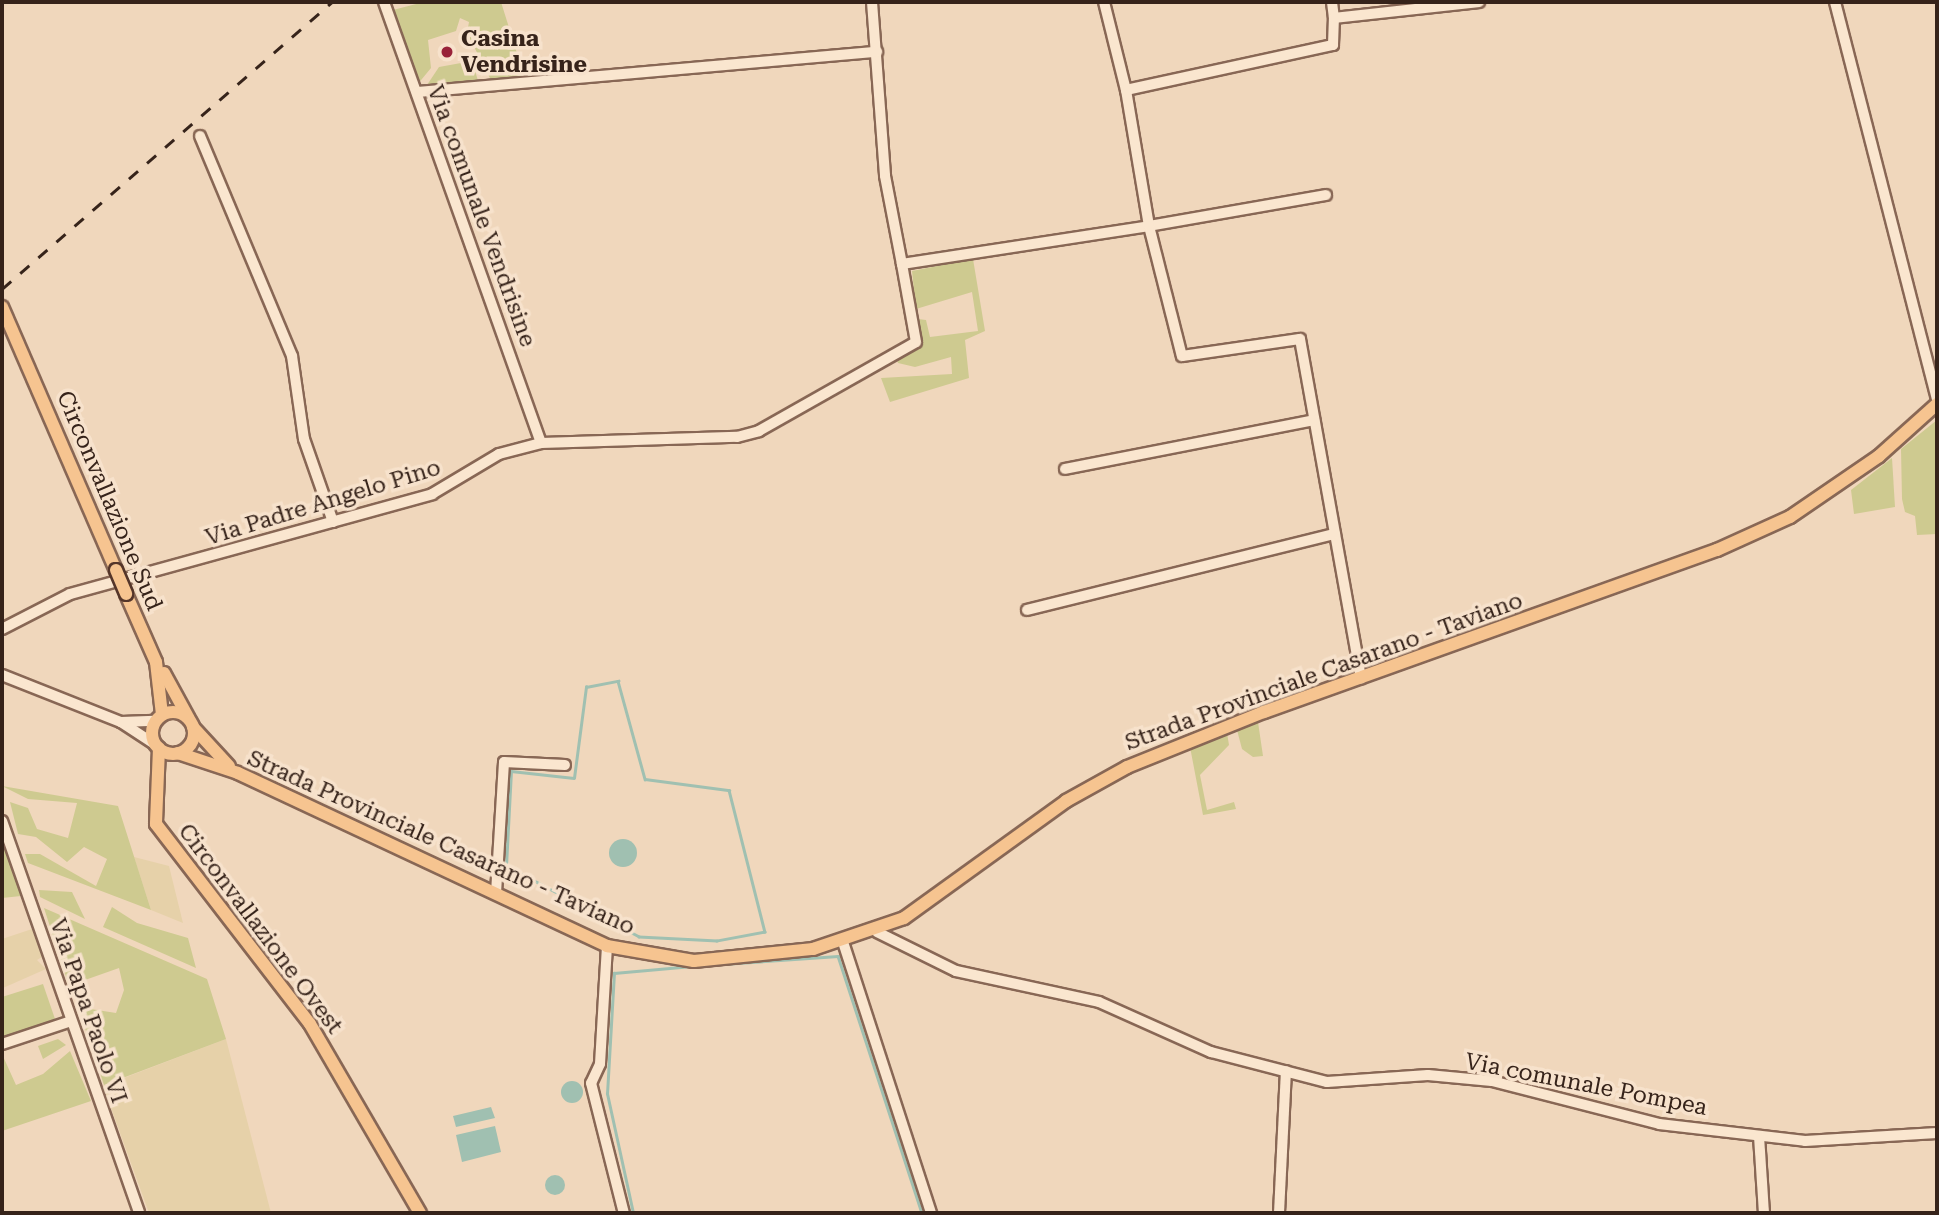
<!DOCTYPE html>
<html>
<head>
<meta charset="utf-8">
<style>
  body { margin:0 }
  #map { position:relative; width:1939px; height:1215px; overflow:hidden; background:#f0d7bc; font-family:"Roboto Serif",serif }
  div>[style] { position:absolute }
  .farmland>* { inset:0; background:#e6d1a9 }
  .green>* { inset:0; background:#ceca90 }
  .water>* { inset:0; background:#a0c0b1 }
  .round { border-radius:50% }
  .stream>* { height:2.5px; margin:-1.25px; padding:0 1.25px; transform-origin:1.25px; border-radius:1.25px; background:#a0c0b1 }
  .roads { filter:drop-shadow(2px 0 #886755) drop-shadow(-2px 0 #886755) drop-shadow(0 2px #886755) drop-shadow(0 -2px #886755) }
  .minor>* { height:10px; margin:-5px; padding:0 5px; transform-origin:5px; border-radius:5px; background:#fae6cf }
  .major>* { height:12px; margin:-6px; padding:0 6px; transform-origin:6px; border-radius:6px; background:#f6c490 }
  .major>.ring { margin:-6px; padding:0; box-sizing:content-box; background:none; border:12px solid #f6c490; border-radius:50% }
  .rail>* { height:2.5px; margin-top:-1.25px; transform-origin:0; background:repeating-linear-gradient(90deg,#36231a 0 12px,transparent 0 24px) }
  .bridges { filter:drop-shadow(2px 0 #55362a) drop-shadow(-2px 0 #55362a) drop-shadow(0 2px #55362a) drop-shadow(0 -2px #55362a) }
  .major-bridge>* { height:12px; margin:-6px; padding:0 6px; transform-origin:6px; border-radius:6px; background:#f6c490 }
  .dots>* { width:19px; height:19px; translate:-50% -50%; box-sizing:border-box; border:4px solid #f7e2cc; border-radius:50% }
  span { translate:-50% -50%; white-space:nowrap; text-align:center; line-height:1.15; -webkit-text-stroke:7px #f7e2cc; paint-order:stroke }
  .poi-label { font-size:23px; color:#36231a; font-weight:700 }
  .left { translate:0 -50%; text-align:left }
  .street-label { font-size:23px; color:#36231a }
  .frame { position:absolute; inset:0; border:4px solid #36231a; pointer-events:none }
</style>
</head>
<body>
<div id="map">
  <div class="farmland">
    <div style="clip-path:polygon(134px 857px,169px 866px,183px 923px,151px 910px)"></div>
    <div style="clip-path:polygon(32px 929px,42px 957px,37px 960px,46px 969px,3px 988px,2px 939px)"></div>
    <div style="clip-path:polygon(226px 1039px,271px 1213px,149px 1213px,103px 1086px)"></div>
  </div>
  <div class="green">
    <div style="clip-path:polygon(424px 2px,501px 2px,526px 82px,491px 80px,467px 33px,469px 22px,460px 18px,456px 31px,428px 40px,431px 68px,417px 85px,389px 11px)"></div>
    <div style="clip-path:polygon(472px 61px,479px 84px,425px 88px,439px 67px)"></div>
    <div style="clip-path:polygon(973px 259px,985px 331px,965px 340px,969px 378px,890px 402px,881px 378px,952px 374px,951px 357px,915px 367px,898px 363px,896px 358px,922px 344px,918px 319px,926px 320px,930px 337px,978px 331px,972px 292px,916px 309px,912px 271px)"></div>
    <div style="clip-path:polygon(1937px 420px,1937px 534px,1917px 535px,1915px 516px,1905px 512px,1902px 499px,1901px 449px)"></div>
    <div style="clip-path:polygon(1892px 458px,1895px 507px,1854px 514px,1851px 490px)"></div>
    <div style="clip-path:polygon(1258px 722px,1263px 756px,1253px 757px,1242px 749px,1237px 730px)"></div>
    <div style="clip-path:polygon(1227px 733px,1229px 745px,1200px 775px,1207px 810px,1234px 802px,1236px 809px,1203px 815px,1190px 747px)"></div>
    <div style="clip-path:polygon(2px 786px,118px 806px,151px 910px,28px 863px,25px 854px,40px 854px,96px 886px,107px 859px,84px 847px,67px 862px,36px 837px,18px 834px,10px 802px,28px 808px,37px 829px,68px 838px,77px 803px,28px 799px)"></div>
    <div style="clip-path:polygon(2px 834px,21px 892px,21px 896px,2px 898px)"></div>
    <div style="clip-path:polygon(39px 890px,72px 892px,85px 919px,40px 897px)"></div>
    <div style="clip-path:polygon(112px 907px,137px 923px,188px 938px,196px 968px,103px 927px)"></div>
    <div style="clip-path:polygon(44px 908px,207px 979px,226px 1039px,104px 1085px,78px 1007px,116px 1013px,124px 990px,119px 968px,85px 980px,81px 994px,71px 992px)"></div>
    <div style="clip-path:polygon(43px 984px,55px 1019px,2px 1037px,2px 997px)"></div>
    <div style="clip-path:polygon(58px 1039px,66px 1045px,43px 1059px,38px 1046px)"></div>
    <div style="clip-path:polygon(70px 1051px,91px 1101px,2px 1131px,2px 1054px,16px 1085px,43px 1074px)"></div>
  </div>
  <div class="water">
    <div class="round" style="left:609px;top:839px;width:28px;height:28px"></div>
    <div class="round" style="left:561px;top:1081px;width:22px;height:22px"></div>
    <div style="clip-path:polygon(491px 1107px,495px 1118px,456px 1127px,453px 1116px)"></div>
    <div style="clip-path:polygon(495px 1126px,501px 1152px,462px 1162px,456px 1135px)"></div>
    <div class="round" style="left:545px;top:1175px;width:20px;height:20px"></div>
  </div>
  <div class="stream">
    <div style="left:618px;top:681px;width:102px;rotate:74.6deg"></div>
    <div style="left:645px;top:779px;width:85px;rotate:7.5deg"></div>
    <div style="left:729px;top:790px;width:146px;rotate:75.8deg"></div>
    <div style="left:765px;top:932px;width:49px;rotate:169.4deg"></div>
    <div style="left:717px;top:941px;width:78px;rotate:-177.1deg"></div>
    <div style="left:639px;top:937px;width:151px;rotate:-151.9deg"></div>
    <div style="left:506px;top:866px;width:95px;rotate:-87deg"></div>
    <div style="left:511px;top:771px;width:63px;rotate:6.3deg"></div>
    <div style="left:574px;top:778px;width:92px;rotate:-82.5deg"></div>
    <div style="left:586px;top:687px;width:33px;rotate:-11deg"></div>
    <div style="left:723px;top:964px;width:115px;rotate:-4deg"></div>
    <div style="left:838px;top:956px;width:270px;rotate:71.9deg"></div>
    <div style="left:633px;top:1213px;width:122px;rotate:-102.3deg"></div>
    <div style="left:607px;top:1094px;width:121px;rotate:-86.7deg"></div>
    <div style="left:614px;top:973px;width:78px;rotate:-5.1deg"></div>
  </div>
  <div class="roads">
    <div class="minor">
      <div style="left:384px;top:2px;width:468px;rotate:70.4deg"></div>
      <div style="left:872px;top:2px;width:174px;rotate:85.7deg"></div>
      <div style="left:885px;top:176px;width:90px;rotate:79.1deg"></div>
      <div style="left:1104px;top:2px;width:91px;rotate:76deg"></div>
      <div style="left:1332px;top:2px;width:16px;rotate:83deg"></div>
      <div style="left:1835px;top:2px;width:409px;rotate:75.6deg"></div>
      <div style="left:417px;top:92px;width:462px;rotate:-5deg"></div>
      <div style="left:200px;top:136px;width:238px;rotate:67.3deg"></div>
      <div style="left:292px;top:356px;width:84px;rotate:81.8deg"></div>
      <div style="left:304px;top:439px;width:88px;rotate:70.7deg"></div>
      <div style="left:1326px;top:195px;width:180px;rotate:170.1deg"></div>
      <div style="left:1149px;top:226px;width:134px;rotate:75.8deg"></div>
      <div style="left:1182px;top:356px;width:119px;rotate:-8.2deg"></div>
      <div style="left:1300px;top:339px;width:345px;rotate:79.8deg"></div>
      <div style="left:1065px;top:469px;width:254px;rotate:-11.1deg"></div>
      <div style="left:1027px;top:610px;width:317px;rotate:-13.9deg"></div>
      <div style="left:2px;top:629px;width:76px;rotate:-27.2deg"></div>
      <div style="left:70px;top:594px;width:376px;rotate:-15.4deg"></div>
      <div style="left:432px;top:494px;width:78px;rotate:-30.8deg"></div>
      <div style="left:499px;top:454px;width:43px;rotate:-14.7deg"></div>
      <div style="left:541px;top:443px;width:196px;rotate:-1.8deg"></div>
      <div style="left:737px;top:437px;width:23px;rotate:-15deg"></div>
      <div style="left:759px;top:431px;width:180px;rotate:-29.5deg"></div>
      <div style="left:916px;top:342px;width:79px;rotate:-100.2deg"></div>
      <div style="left:902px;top:264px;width:250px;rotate:-8.7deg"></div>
      <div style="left:1149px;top:226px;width:138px;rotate:-99.6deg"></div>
      <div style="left:1126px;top:90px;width:212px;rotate:-12.3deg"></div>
      <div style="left:1333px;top:45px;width:27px;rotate:-88deg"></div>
      <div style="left:1334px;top:18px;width:146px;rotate:-6.3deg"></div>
      <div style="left:2px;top:675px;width:128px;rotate:21.6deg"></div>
      <div style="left:121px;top:722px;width:42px;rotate:33.3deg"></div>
      <div style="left:121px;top:722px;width:34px;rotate:-2deg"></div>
      <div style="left:2px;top:821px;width:415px;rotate:70.7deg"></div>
      <div style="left:496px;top:893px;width:131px;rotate:-86.5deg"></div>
      <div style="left:504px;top:762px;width:61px;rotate:2.8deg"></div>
      <div style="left:877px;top:932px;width:88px;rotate:26.3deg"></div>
      <div style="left:956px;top:971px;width:146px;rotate:12.2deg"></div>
      <div style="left:1099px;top:1002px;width:123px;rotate:24.1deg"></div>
      <div style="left:1211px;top:1052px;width:120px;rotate:14.5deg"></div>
      <div style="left:1327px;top:1082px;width:101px;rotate:-4deg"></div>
      <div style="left:1428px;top:1075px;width:64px;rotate:5.4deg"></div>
      <div style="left:1492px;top:1081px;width:172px;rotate:14.4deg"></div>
      <div style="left:1659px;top:1124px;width:147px;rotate:6.6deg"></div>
      <div style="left:1805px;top:1141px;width:132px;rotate:-3.5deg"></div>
      <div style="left:843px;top:942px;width:285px;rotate:72deg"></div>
      <div style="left:607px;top:946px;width:118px;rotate:93.4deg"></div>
      <div style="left:600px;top:1064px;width:21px;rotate:115deg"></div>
      <div style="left:591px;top:1083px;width:134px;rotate:75.8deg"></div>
      <div style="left:2px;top:1044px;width:73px;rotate:-18.4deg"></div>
      <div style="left:1759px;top:1136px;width:77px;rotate:86.3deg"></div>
      <div style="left:1279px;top:1213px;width:142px;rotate:-87.2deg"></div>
    </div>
    <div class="major">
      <div style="left:2px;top:307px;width:287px;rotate:66.6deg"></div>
      <div style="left:126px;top:594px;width:74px;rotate:66.2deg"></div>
      <div style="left:156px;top:662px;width:53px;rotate:83.5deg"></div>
      <div style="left:164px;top:673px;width:52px;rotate:61.5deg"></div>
      <div class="ring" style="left:152px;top:712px;width:30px;height:30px"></div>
      <div style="left:193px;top:727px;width:53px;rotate:47.3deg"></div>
      <div style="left:159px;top:748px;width:76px;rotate:92.3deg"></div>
      <div style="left:156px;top:824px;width:252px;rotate:52.4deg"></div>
      <div style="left:310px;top:1024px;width:219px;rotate:59.8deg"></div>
      <div style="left:178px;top:753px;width:63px;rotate:18.4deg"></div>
      <div style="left:238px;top:773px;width:408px;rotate:25.1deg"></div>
      <div style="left:607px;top:946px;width:88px;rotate:9.8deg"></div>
      <div style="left:694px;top:961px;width:120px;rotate:-5.8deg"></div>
      <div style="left:813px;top:949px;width:96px;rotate:-18.8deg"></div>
      <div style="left:904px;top:918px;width:200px;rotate:-35.8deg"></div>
      <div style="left:1066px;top:801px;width:70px;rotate:-29.1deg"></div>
      <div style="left:1127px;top:767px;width:148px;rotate:-21.9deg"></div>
      <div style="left:1264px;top:712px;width:481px;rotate:-19.7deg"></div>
      <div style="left:1717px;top:550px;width:80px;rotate:-24.3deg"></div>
      <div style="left:1790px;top:517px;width:108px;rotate:-34.4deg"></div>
      <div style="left:1879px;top:456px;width:78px;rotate:-41.9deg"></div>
    </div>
  </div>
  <div class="rail">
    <div style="left:2px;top:289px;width:437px;rotate:-41deg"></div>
  </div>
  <div class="bridges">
    <div class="major-bridge">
      <div style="left:116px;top:570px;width:26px;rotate:67deg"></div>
    </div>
  </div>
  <div class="dots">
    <div style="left:447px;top:52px;background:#992239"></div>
  </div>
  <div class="poi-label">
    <span class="left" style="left:461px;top:52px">Casina<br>Vendrisine</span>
  </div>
  <div class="street-label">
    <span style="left:481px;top:216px;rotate:70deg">Via comunale Vendrisine</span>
    <span style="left:109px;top:501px;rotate:67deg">Circonvallazione Sud</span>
    <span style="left:323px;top:503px;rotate:-17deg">Via Padre Angelo Pino</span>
    <span style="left:1324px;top:672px;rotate:-20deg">Strada Provinciale Casarano - Taviano</span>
    <span style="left:441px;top:843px;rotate:24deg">Strada Provinciale Casarano - Taviano</span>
    <span style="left:260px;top:929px;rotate:53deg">Circonvallazione Ovest</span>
    <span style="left:88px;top:1011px;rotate:71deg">Via Papa Paolo VI</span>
    <span style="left:1586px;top:1085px;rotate:11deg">Via comunale Pompea</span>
  </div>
  <div class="frame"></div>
</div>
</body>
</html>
